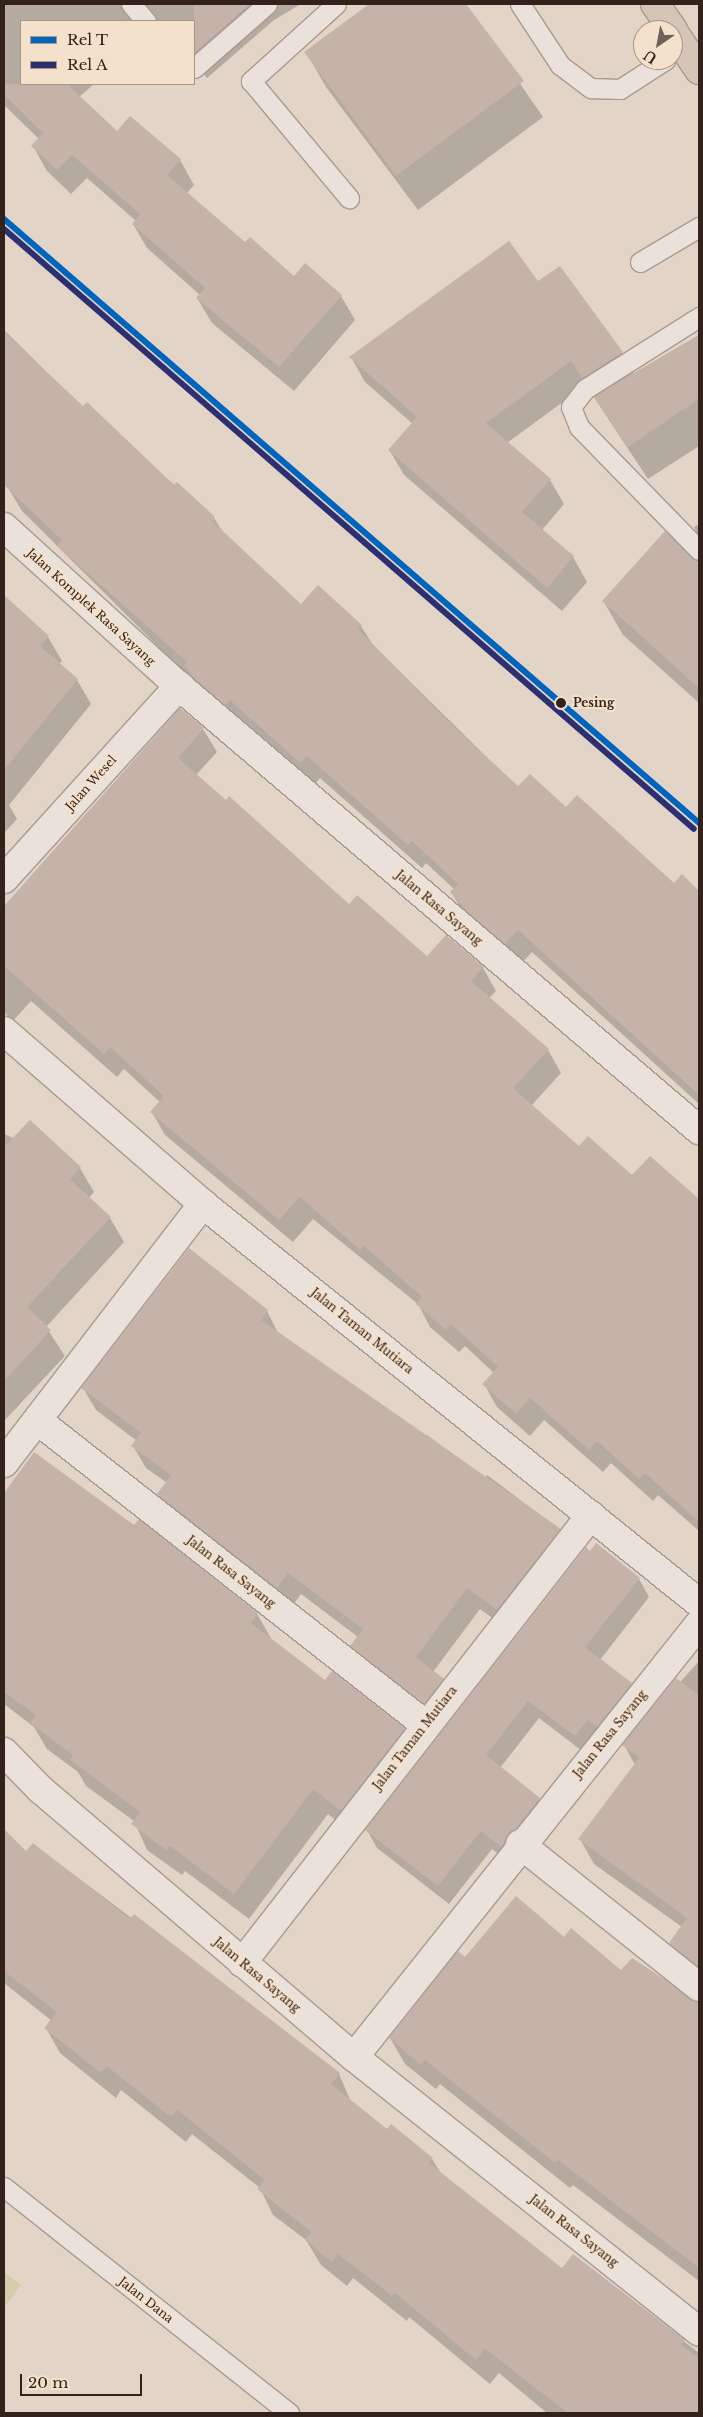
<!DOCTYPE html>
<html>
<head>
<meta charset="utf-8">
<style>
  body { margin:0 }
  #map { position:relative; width:703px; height:2417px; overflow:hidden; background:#e2d5c8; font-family:"Libre Baskerville",serif }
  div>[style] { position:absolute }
  .green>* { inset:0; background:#d5cdaa }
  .shadow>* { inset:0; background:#0003 }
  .building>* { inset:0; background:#c5b2a9 }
  .roads { filter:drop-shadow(1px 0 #a69b92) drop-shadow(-1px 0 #a69b92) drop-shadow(0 1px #a69b92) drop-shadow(0 -1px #a69b92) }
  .lane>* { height:19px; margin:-9.5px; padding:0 9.5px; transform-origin:9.5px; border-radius:9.5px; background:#eae2da }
  .street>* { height:28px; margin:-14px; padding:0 14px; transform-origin:14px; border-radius:14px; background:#eae2da }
  .highway>* { height:28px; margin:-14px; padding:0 14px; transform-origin:14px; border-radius:14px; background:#d5c5b9 }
  .rail-1>* { height:6px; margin:-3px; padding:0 3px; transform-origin:3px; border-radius:3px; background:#0065bd }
  .rail-2>* { height:6px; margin:-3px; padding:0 3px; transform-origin:3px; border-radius:3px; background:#2e2f70 }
  .dots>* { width:14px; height:14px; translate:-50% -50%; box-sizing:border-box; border:2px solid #f4e1cc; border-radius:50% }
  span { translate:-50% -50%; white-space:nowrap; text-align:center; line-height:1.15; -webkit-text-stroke:4px #f4e1cc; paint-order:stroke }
  .street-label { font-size:12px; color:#33221b }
  .stop-label { font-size:12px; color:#33221b; font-weight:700 }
  .left { translate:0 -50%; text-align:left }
  .frame { position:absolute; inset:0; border:5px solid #33221b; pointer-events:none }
  .legend { position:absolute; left:20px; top:20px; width:175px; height:65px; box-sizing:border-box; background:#f4e1cc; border:1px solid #a79585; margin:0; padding:6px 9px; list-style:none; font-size:15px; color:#33221b }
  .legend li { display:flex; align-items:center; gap:10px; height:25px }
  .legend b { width:25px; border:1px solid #a79585 }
  .north { position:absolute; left:633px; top:20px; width:50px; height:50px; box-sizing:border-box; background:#f4e1cc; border:1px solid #a79585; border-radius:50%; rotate:213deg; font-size:14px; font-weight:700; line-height:20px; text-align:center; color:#33221b }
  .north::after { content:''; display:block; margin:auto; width:18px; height:22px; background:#706158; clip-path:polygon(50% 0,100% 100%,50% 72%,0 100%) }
  .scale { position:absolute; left:20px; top:2374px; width:122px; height:22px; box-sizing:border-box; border:2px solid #33221b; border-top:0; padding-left:6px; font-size:15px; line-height:18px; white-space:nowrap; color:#33221b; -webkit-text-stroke:4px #f4e1cc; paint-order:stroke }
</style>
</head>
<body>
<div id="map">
  <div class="green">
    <div style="clip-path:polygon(4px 2272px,21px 2285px,4px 2308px)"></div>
  </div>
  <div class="shadow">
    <div style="clip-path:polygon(4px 4px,301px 4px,274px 20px,207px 78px,194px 61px,194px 21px,21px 21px,21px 84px,94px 84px,79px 97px,117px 133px,180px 160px,194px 185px,187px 193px,245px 244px,295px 277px,341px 296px,355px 320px,294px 391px,212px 323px,197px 298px,200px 295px,147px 248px,133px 224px,136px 221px,87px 178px,71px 194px,47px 171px,33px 146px,39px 139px,4px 105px)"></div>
    <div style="clip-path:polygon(371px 4px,465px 4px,543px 117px,418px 210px,326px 87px,306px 52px)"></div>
    <div style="clip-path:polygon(538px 283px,622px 353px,634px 374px,699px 335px,699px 446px,648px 479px,586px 385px,507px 443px,550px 480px,564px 504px,542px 530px,573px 557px,587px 582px,562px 611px,404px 475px,390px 451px,413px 424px,365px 382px,351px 357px)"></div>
    <div style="clip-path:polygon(4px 330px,83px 408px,214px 518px,223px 532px,301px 605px,361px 626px,373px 645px,518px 788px,566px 809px,674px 885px,682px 876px,699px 893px,699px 1104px,532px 952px,519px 966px,465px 916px,452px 893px,455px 890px,426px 863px,422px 868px,320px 778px,314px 785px,244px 722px,239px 727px,22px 511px,4px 481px)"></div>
    <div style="clip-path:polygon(699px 524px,699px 537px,694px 527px)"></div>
    <div style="clip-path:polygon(691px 559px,699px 560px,699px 703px,623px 635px,604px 602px)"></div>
    <div style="clip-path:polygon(4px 598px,48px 637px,62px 661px,59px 664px,77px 680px,91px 704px,9px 805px,17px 819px,4px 833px)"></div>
    <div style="clip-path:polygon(181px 709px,203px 729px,217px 752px,196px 775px,349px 906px,427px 958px,483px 968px,496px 991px,489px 998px,548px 1050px,561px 1073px,531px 1106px,579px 1148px,632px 1177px,650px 1157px,699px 1201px,699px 1531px,658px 1495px,653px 1501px,611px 1463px,603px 1472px,544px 1420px,530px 1436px,497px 1407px,484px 1384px,494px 1373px,465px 1346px,459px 1352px,430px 1327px,418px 1304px,313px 1219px,293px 1242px,165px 1135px,152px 1112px,161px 1103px,124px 1069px,117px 1077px,31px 1001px,13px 1021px,4px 1012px,4px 908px)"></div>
    <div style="clip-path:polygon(4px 1134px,80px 1168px,94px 1192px,89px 1198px,110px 1218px,124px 1242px,46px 1327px,65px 1356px,4px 1421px)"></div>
    <div style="clip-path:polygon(267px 1311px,279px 1335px,424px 1439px,427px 1435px,485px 1478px,487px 1475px,560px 1530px,572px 1551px,510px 1631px,480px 1609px,433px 1672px,455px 1701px,437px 1725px,364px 1668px,352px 1646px,358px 1637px,301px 1594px,290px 1609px,171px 1516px,159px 1494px,167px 1483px,146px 1468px,133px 1446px,137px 1441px,96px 1410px,83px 1388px)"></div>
    <div style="clip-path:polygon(35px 1453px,135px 1527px,139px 1521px,257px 1614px,272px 1640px,325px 1681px,404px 1729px,419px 1755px,356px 1836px,328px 1814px,249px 1919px,185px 1871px,182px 1875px,147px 1850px,134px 1821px,86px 1786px,78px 1772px,47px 1749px,34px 1727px,4px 1704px,4px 1497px)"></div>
    <div style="clip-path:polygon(639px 1579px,649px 1597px,600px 1660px,631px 1684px,642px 1702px,586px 1754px,539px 1718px,500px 1768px,539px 1799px,550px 1817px,512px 1864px,492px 1849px,449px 1904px,377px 1848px,367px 1830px)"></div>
    <div style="clip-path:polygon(699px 1661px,699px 1980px,685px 1968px,670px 1943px,682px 1927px,594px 1864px,580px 1839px,635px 1765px,624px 1745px)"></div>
    <div style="clip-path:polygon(4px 1831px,26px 1853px,33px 1844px,339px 2074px,351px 2102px,387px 2131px,391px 2125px,432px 2159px,442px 2175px,562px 2270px,573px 2255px,699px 2353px,699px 2413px,547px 2413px,499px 2373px,490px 2384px,409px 2317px,407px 2321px,353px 2278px,347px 2286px,321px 2265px,306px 2240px,273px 2215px,260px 2188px,192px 2134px,186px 2142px,121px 2090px,116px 2098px,60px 2053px,46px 2028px,52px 2021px,4px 1983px)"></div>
    <div style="clip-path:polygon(564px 1938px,621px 1972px,650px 1970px,699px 2011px,699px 2281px,573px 2185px,570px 2188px,440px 2084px,436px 2089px,405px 2064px,390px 2038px,465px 1958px)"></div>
  </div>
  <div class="building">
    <div style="clip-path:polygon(194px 4px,250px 4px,194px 53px)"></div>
    <div style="clip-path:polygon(369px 4px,466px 4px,524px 81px,396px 176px,304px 52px)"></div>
    <div style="clip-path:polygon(4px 84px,67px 84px,117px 131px,130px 116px,181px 159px,167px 175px,245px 242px,250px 237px,294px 276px,305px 263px,342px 295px,279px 367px,196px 298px,205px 288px,132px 224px,140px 214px,72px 155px,57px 170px,31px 146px,43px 133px,4px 95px)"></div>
    <div style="clip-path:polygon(509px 241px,538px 281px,560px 266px,623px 352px,582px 378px,571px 361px,486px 423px,551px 479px,522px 512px,574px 556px,547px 588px,388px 450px,417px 417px,349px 357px)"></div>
    <div style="clip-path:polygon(4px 332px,83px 406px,87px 402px,174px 485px,177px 482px,215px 517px,212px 521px,301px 604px,318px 585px,362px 625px,358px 629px,453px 726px,518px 786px,530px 774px,566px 807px,577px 795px,674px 883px,682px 874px,699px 891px,699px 1095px,518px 930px,505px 944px,467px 911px,450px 892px,458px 884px,412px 841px,408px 845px,307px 756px,300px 763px,230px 700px,225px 705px,192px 676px,184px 665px,187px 662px,57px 546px,62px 540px,4px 485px)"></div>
    <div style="clip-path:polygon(699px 335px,699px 399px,628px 447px,594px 396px)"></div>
    <div style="clip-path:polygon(665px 531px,699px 562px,699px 688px,602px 601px)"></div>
    <div style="clip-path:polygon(4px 595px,49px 636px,40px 646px,78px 679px,4px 770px)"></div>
    <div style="clip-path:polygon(180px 708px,204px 728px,178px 758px,226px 800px,229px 796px,349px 904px,357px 895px,427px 956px,446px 935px,484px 967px,471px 981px,549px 1049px,513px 1088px,579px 1146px,588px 1136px,632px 1175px,650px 1156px,699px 1199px,699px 1522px,645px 1473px,639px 1479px,597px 1441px,589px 1450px,530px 1398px,516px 1414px,482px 1384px,498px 1367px,451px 1324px,446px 1330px,416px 1304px,422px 1297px,364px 1246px,360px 1250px,300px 1197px,279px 1220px,150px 1112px,164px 1096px,110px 1047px,104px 1054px,4px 966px,4px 906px)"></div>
    <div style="clip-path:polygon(30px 1120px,81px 1167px,70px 1179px,111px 1217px,27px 1307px,51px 1330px,4px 1381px,4px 1147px)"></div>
    <div style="clip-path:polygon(189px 1248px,268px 1310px,261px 1320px,561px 1529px,497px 1610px,467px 1588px,416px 1657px,444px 1679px,424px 1704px,350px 1646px,363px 1629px,288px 1573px,277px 1588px,157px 1494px,171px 1475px,131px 1446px,141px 1433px,81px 1388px)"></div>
    <div style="clip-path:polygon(34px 1452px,134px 1525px,139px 1519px,258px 1613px,251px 1623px,325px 1680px,332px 1671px,405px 1728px,341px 1811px,313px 1789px,234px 1894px,170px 1846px,166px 1850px,131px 1824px,140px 1812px,70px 1760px,73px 1755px,30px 1723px,36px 1715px,4px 1692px,4px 1493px)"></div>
    <div style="clip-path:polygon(596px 1543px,640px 1578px,585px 1647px,632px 1683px,597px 1727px,588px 1720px,575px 1736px,528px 1701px,486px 1755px,540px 1798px,501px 1847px,481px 1831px,438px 1886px,365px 1830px,586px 1547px,590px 1551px)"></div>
    <div style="clip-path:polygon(676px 1678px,699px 1695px,699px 1967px,669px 1943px,687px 1918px,578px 1839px,639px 1758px,622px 1745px)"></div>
    <div style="clip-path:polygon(4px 1829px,26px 1851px,33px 1843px,130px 1919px,134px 1914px,340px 2073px,331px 2084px,387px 2129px,391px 2124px,433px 2158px,429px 2163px,562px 2268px,573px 2254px,685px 2340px,681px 2345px,699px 2358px,699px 2413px,568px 2413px,485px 2349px,476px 2360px,395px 2293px,392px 2296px,338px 2254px,332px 2262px,305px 2240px,311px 2232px,257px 2189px,265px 2180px,177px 2110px,171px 2117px,107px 2066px,101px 2073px,44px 2028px,57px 2012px,4px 1971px)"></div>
    <div style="clip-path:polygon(516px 1896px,564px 1937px,571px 1928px,621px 1970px,632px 1958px,699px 2002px,699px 2268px,558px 2160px,555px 2163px,425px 2060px,421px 2065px,389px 2038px,458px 1951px,465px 1957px)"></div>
  </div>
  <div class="roads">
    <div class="lane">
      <div style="left:131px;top:4px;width:23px;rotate:49deg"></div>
      <div style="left:336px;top:4px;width:115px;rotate:137.8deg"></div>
      <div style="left:251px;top:81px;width:153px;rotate:50.1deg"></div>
      <div style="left:520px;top:4px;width:73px;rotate:56.7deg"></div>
      <div style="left:560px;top:65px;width:39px;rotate:37deg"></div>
      <div style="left:591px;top:88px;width:29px;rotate:2deg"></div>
      <div style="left:620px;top:89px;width:54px;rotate:-32.8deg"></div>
      <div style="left:194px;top:68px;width:97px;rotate:-41.2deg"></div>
      <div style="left:640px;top:262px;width:69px;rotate:-30.7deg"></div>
      <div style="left:699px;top:317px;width:135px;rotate:147.7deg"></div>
      <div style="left:585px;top:389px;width:23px;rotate:128deg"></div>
      <div style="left:571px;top:407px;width:22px;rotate:68deg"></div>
      <div style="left:579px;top:427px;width:172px;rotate:45.7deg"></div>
      <div style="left:4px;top:2187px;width:364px;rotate:38.4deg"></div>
    </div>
    <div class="street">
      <div style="left:4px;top:527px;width:236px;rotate:42.3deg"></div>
      <div style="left:179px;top:686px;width:684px;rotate:40.49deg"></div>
      <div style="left:4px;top:879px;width:261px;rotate:-47.8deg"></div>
      <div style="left:4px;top:1031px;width:264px;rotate:41deg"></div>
      <div style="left:203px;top:1204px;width:637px;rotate:38.81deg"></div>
      <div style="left:37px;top:1420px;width:493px;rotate:38.1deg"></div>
      <div style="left:4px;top:1463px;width:327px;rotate:-52.5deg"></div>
      <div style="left:4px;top:1752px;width:52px;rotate:45.8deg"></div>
      <div style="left:40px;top:1789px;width:413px;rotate:40.5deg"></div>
      <div style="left:354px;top:2057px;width:441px;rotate:38.5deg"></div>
      <div style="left:520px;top:1844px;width:229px;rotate:38.6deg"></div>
      <div style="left:242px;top:1963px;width:568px;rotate:-52.08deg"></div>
      <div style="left:354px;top:2057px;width:554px;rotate:-51.45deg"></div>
    </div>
    <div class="highway">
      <div style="left:655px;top:4px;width:32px;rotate:55deg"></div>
      <div style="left:673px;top:31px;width:47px;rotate:56.3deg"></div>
    </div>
  </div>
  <div class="rail-1">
    <div style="left:4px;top:219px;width:921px;rotate:40.99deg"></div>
  </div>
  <div class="rail-2">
    <div style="left:4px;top:229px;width:914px;rotate:41.01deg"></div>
  </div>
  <div class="dots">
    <div style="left:561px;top:703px;background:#33221b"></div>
  </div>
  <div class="street-label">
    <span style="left:91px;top:607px;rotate:42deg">Jalan Komplek Rasa Sayang</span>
    <span style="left:91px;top:783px;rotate:-48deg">Jalan Wesel</span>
    <span style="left:439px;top:908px;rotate:40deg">Jalan Rasa Sayang</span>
    <span style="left:362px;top:1331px;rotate:39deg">Jalan Taman Mutiara</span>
    <span style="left:231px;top:1572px;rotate:38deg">Jalan Rasa Sayang</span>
    <span style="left:610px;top:1734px;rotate:-51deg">Jalan Rasa Sayang</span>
    <span style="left:415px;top:1738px;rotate:-52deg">Jalan Taman Mutiara</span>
    <span style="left:257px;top:1975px;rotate:40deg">Jalan Rasa Sayang</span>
    <span style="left:574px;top:2231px;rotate:38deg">Jalan Rasa Sayang</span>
    <span style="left:146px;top:2300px;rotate:38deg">Jalan Dana</span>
  </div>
  <div class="stop-label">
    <span class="left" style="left:573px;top:703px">Pesing</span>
  </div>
  <div class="frame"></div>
  <ul class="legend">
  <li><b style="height:6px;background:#0065bd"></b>Rel T</li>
  <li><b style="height:6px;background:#2e2f70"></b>Rel A</li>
  </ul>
  <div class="north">U</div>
  <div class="scale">20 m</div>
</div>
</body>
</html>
